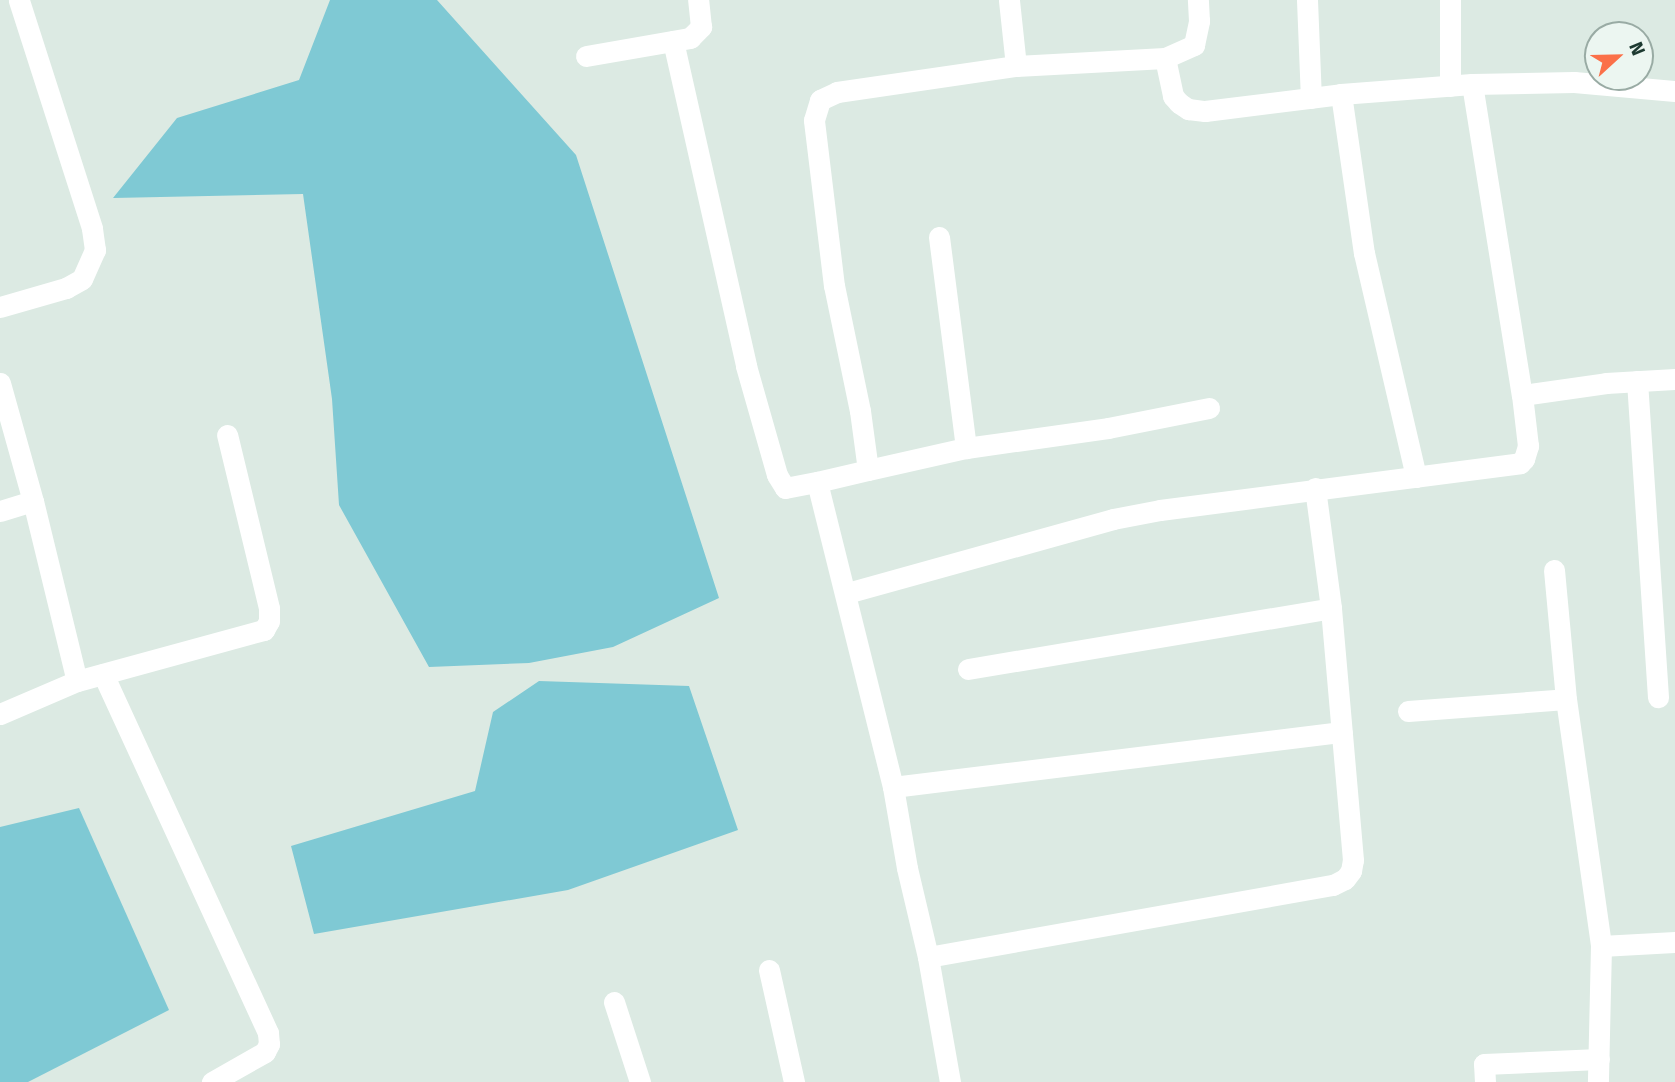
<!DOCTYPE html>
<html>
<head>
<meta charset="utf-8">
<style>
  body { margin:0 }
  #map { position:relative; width:1675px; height:1082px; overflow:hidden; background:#dceae3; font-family:"Fira Sans",sans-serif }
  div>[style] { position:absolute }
  .water>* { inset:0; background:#7fc9d4 }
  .street>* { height:21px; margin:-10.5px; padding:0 10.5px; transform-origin:10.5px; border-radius:10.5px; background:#fff }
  span { translate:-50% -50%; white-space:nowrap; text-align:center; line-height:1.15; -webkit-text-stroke:6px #ecf6f1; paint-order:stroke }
  .north { position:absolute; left:1584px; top:21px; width:70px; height:70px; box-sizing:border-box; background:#ecf6f1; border:2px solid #99aba4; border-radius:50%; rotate:68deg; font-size:19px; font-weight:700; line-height:28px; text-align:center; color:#1d3a31 }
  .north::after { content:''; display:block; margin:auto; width:24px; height:32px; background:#fb7049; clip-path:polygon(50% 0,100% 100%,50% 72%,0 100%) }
</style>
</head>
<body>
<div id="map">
  <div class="water">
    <div style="clip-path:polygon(330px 0,437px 0,576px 155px,719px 598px,613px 647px,529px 663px,429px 667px,339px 505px,332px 399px,303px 194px,113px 198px,177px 118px,299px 80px)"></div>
    <div style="clip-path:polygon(539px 681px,689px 686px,738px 830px,568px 890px,314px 934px,291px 846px,475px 791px,493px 712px)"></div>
    <div style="clip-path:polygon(79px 808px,169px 1010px,28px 1082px,0 1082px,0 827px)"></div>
  </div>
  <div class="street">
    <div style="left:1307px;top:0;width:98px;rotate:87.7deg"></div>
    <div style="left:673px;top:41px;width:333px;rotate:77.3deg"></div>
    <div style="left:746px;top:366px;width:113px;rotate:74.1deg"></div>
    <div style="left:777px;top:475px;width:15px;rotate:58deg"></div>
    <div style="left:785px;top:488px;width:33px;rotate:-11deg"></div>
    <div style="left:586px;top:56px;width:106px;rotate:-9.8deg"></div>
    <div style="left:690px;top:38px;width:16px;rotate:-45deg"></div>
    <div style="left:701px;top:27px;width:27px;rotate:-96deg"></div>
    <div style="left:1165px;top:58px;width:32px;rotate:-24deg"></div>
    <div style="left:1194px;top:45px;width:25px;rotate:-78deg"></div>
    <div style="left:1199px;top:21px;width:21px;rotate:-93deg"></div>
    <div style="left:1016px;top:66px;width:149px;rotate:-3.1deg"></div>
    <div style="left:1165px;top:58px;width:39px;rotate:78deg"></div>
    <div style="left:1173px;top:96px;width:9px;rotate:49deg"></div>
    <div style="left:1179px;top:103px;width:11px;rotate:34deg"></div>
    <div style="left:1188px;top:109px;width:17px;rotate:7deg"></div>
    <div style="left:1205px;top:111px;width:137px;rotate:-7.1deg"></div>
    <div style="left:1341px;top:94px;width:131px;rotate:-4.4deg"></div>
    <div style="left:1472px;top:84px;width:102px;rotate:-1.1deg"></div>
    <div style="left:1574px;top:82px;width:101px;rotate:5.1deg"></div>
    <div style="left:1472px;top:84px;width:315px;rotate:80.9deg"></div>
    <div style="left:1450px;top:86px;width:86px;rotate:-90deg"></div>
    <div style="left:1341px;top:94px;width:161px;rotate:81.8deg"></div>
    <div style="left:1364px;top:253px;width:230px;rotate:76.9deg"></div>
    <div style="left:939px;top:237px;width:213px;rotate:82.7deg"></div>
    <div style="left:0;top:307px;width:69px;rotate:-16.1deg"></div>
    <div style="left:66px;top:288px;width:18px;rotate:-29deg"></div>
    <div style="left:82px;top:279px;width:32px;rotate:-66deg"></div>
    <div style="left:95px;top:250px;width:22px;rotate:-98deg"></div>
    <div style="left:92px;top:228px;width:239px;rotate:-107.8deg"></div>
    <div style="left:1637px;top:381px;width:317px;rotate:86.2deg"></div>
    <div style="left:0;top:383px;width:123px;rotate:74.4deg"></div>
    <div style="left:868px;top:470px;width:100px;rotate:-12.7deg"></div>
    <div style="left:966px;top:448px;width:143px;rotate:-8deg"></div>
    <div style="left:1108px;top:428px;width:103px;rotate:-11.2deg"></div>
    <div style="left:0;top:511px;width:34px;rotate:-17deg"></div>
    <div style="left:33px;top:501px;width:185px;rotate:76.3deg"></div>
    <div style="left:1554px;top:570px;width:130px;rotate:84.7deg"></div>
    <div style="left:1566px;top:699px;width:249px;rotate:81.9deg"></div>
    <div style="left:1601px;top:946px;width:136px;rotate:91.3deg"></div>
    <div style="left:847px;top:593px;width:276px;rotate:-15.5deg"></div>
    <div style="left:1113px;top:519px;width:48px;rotate:-10.8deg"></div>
    <div style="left:1160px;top:510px;width:363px;rotate:-7.4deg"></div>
    <div style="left:1520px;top:463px;width:6px;rotate:-45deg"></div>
    <div style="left:1524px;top:459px;width:14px;rotate:-73deg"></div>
    <div style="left:1528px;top:446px;width:51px;rotate:-96.7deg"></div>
    <div style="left:1522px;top:395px;width:85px;rotate:-8.1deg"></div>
    <div style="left:1606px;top:383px;width:69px;rotate:-3.3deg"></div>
    <div style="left:968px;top:669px;width:368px;rotate:-9.5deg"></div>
    <div style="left:103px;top:674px;width:395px;rotate:65.3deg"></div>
    <div style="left:268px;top:1033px;width:11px;rotate:85deg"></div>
    <div style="left:269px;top:1044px;width:9px;rotate:117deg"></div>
    <div style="left:265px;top:1052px;width:61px;rotate:150.5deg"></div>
    <div style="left:1408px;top:711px;width:158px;rotate:-4.3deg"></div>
    <div style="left:0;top:714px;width:84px;rotate:-23.2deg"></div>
    <div style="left:77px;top:681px;width:194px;rotate:-15.3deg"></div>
    <div style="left:264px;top:630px;width:10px;rotate:-61deg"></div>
    <div style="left:269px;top:621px;width:13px;rotate:-90deg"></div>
    <div style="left:269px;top:608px;width:178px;rotate:-103.6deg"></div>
    <div style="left:893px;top:787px;width:452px;rotate:-7deg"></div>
    <div style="left:1601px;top:946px;width:74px;rotate:-3.1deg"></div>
    <div style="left:928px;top:957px;width:411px;rotate:-10.1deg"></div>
    <div style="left:1333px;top:885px;width:13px;rotate:-27deg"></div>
    <div style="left:1345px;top:879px;width:10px;rotate:-53deg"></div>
    <div style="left:1351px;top:871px;width:11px;rotate:-80deg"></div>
    <div style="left:1353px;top:860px;width:253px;rotate:-95deg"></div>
    <div style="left:1331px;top:608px;width:121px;rotate:-97.6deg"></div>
    <div style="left:769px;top:970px;width:115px;rotate:77.4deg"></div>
    <div style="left:614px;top:1002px;width:84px;rotate:72deg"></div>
    <div style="left:950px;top:1082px;width:127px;rotate:-100deg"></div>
    <div style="left:928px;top:957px;width:91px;rotate:-103.3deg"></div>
    <div style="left:907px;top:868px;width:82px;rotate:-99.8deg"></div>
    <div style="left:893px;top:787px;width:314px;rotate:-104deg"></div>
    <div style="left:817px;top:482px;width:52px;rotate:-13.2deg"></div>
    <div style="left:868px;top:470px;width:60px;rotate:-97.7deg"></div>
    <div style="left:860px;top:411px;width:128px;rotate:-101.7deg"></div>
    <div style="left:834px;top:286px;width:167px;rotate:-96.9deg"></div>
    <div style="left:814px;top:120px;width:21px;rotate:-73deg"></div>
    <div style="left:820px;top:100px;width:19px;rotate:-25deg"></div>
    <div style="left:837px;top:92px;width:181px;rotate:-8.3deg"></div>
    <div style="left:1016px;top:66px;width:66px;rotate:-96.1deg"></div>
    <div style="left:1485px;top:1082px;width:18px;rotate:-93deg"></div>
    <div style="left:1484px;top:1064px;width:115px;rotate:-2.5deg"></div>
  </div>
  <div class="north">N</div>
</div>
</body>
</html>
